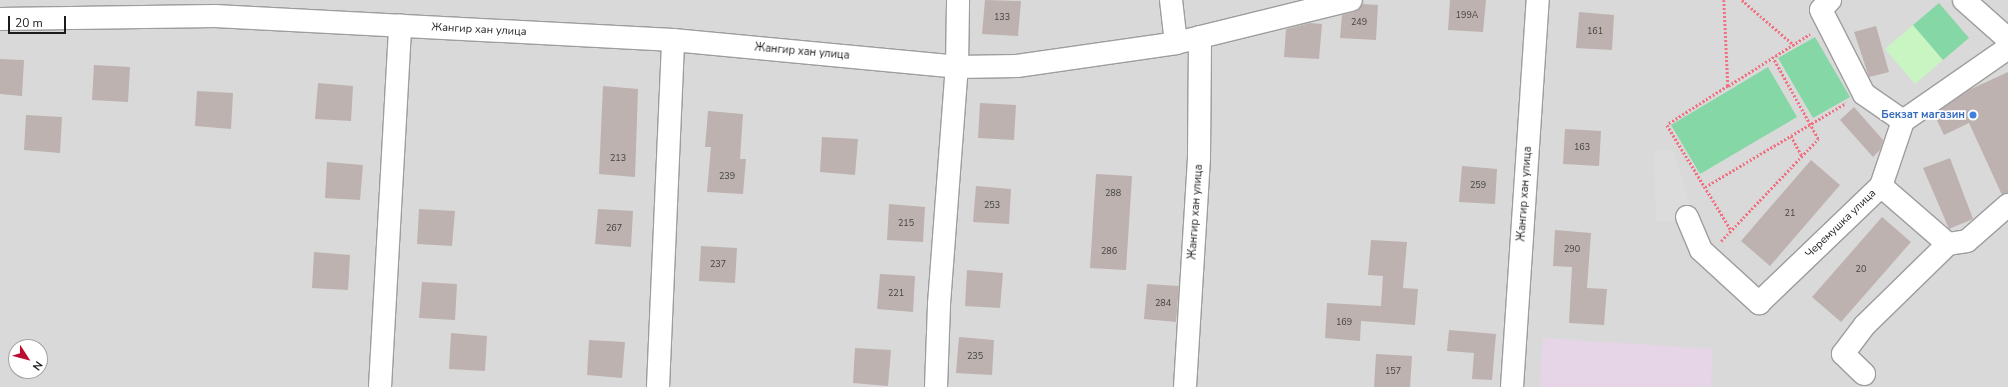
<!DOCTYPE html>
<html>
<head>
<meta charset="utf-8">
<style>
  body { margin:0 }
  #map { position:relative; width:2008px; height:387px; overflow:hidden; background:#ede7e3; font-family:"Nunito Sans",sans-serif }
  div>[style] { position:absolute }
  .residential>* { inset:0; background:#dad9d9 }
  .industrial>* { inset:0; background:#e5d5e6 }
  .park>* { inset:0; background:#c8f5c2 }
  .pitch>* { inset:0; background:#85d7a6 }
  .parking>* { inset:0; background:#dcdcdc }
  .building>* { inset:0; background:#bdb2af }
  .path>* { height:2.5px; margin-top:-1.25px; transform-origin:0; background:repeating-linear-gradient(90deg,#f0717f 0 2px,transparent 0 4px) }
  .roads { filter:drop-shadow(1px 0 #9d9d9d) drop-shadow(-1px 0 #9d9d9d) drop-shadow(0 1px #9d9d9d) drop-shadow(0 -1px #9d9d9d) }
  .minor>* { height:22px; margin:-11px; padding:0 11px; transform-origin:11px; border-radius:11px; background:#fff }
  .dots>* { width:11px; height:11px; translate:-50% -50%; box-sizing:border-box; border:2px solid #fff; border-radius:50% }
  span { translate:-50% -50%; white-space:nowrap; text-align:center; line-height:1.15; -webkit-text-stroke:3.5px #fff; paint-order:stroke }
  .number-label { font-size:9px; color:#444241 }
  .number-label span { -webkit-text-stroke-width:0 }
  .street-label { font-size:11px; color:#1c1c1c }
  .shop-label { font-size:11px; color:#366cbe; font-weight:700 }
  .right { translate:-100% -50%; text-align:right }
  .north { position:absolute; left:8px; top:339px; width:40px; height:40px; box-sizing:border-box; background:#fff; border:1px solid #a4a4a4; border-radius:50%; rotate:126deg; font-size:11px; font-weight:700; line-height:16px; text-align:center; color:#1c1c1c }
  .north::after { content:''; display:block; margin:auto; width:14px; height:18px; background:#bb0e32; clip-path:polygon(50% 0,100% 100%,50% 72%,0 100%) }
  .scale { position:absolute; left:8px; top:16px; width:58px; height:18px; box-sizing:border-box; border:2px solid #1c1c1c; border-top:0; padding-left:5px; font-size:12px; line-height:14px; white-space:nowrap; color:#1c1c1c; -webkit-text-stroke:3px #fff; paint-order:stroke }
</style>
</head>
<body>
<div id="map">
  <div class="residential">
    <div style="clip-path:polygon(evenodd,0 0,2008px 0,2008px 387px,0 387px,0 0,16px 347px,40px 347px,40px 371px,16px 371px,16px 347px)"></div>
  </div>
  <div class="industrial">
    <div style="clip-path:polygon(1543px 338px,1712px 349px,1711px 387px,1540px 387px)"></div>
  </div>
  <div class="park">
    <div style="clip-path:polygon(1913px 25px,1943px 60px,1915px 84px,1885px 49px)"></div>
  </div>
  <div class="pitch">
    <div style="clip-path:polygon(1939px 3px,1969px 38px,1943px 60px,1913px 25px)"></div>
    <div style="clip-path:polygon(1815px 37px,1850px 97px,1813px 118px,1778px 58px)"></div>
    <div style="clip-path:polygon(1768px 67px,1797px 117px,1700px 174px,1671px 125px)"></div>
  </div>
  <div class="parking">
    <div style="clip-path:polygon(1654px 150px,1673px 150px,1695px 222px,1656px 221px)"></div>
  </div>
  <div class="building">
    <div style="clip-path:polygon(985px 0,1021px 1px,1018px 36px,982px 34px)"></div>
    <div style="clip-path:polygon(1450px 0,1486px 0,1483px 32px,1448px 30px)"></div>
    <div style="clip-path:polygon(1363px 4px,1378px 5px,1376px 40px,1340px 38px,1342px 15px,1354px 12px)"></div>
    <div style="clip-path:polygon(1579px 12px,1614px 15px,1612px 50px,1576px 48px)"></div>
    <div style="clip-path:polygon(1310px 23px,1322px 24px,1319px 59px,1284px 57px,1286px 29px)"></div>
    <div style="clip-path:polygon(1876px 26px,1889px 72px,1869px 77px,1854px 32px)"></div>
    <div style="clip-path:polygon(0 59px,24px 60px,22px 96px,0 94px)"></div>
    <div style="clip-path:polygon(94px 65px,130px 67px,128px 102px,92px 100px)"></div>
    <div style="clip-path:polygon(2008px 72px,2008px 193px,2002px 195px,1969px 123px,1944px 135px,1934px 114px,1969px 90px)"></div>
    <div style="clip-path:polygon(318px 83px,353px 86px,351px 121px,315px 119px)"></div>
    <div style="clip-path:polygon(603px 86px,638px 89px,635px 177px,599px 174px)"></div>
    <div style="clip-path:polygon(197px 91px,233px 93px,231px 129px,195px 126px)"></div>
    <div style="clip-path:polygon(980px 103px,1016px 105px,1014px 140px,978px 138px)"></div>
    <div style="clip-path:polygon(1854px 107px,1883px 140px,1880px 150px,1873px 157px,1840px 120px)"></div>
    <div style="clip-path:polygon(708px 111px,743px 114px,740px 159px,746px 159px,743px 194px,707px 192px,711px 147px,705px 147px)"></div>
    <div style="clip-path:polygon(26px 115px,62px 117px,60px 153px,24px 150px)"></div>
    <div style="clip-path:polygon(1565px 129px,1601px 131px,1599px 166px,1563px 164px)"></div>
    <div style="clip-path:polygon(822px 137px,858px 139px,855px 175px,820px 172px)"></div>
    <div style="clip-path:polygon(1950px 158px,1973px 219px,1949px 229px,1923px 168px)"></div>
    <div style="clip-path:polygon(1811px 160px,1840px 185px,1770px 266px,1741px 241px)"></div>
    <div style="clip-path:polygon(327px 162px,363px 165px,360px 200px,325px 198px)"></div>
    <div style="clip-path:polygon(1462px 166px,1497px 169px,1495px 204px,1459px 202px)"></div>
    <div style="clip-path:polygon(1096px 174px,1132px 176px,1126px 270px,1090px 268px)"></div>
    <div style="clip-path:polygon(976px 186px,1011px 189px,1009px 224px,973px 222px)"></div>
    <div style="clip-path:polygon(889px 204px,925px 207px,923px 242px,887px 240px)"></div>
    <div style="clip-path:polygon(419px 209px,455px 211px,452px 246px,417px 244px)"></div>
    <div style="clip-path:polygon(598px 209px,633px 211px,631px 247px,595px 244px)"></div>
    <div style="clip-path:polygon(1882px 217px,1911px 242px,1841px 322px,1812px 297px)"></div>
    <div style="clip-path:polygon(1555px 230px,1591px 233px,1587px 288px,1607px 289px,1604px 325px,1569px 323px,1572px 267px,1553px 266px)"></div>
    <div style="clip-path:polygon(1371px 240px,1407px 242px,1403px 288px,1418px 289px,1415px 325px,1361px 321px,1360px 341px,1325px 338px,1327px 303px,1381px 306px,1383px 276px,1368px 275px)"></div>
    <div style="clip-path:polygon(701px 246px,737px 248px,735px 283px,699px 281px)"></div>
    <div style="clip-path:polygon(314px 252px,350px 255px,348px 290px,312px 288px)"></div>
    <div style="clip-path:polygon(967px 270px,1003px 273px,1000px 308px,965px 306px)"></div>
    <div style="clip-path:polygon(880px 274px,915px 276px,913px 312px,877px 309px)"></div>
    <div style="clip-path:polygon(422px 282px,457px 284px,455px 320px,419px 318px)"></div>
    <div style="clip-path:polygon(1147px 284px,1179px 286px,1176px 322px,1144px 319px)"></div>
    <div style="clip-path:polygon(1449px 330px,1496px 334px,1492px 380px,1472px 379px,1474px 353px,1447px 351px)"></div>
    <div style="clip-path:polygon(451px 333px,487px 336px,485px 371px,449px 369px)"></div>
    <div style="clip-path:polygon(959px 337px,994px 340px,992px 375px,956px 373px)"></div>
    <div style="clip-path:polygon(589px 340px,625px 342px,622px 378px,587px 375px)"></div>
    <div style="clip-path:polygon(855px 348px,891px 350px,888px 386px,853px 383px)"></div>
    <div style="clip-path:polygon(1376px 354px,1412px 356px,1410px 387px,1374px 387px)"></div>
  </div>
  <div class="path">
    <div style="left:1724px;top:0;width:86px;rotate:87.3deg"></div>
    <div style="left:1728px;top:86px;width:72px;rotate:147.4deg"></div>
    <div style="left:1667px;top:125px;width:123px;rotate:58.6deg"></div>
    <div style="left:1742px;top:0;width:69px;rotate:40.9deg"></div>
    <div style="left:1728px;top:86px;width:97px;rotate:-32.4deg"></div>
    <div style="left:1791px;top:136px;width:23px;rotate:61deg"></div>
    <div style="left:1705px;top:187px;width:164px;rotate:-30.8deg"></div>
    <div style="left:1721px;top:241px;width:141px;rotate:-46.4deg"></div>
    <div style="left:1818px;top:139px;width:93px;rotate:-119.1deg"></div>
  </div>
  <div class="roads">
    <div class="minor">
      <div style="left:1171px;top:0;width:43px;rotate:83.4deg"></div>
      <div style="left:1830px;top:0;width:13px;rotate:132deg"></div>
      <div style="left:1821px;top:10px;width:94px;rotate:62.9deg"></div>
      <div style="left:1864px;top:94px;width:47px;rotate:34.7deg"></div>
      <div style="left:1964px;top:0;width:59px;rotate:41.6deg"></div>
      <div style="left:0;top:19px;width:215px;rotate:-0.8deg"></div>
      <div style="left:215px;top:16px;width:459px;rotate:3deg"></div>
      <div style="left:673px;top:40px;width:285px;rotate:5.4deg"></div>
      <div style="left:957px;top:67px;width:60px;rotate:-1deg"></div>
      <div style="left:1017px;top:66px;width:161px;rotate:-8.2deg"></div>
      <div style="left:1176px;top:43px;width:180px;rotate:-13.8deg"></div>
      <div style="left:1881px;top:186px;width:89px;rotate:40.9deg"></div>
      <div style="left:1687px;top:217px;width:36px;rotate:67deg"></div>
      <div style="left:1701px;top:250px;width:79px;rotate:42.4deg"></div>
      <div style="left:1759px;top:303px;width:169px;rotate:-43.8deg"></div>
      <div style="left:1881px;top:186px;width:69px;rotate:-71.3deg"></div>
      <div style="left:1903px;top:121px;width:128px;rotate:-34.8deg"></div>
      <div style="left:1864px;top:374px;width:29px;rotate:-136deg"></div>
      <div style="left:1843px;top:354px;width:36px;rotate:-53deg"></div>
      <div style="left:1865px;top:325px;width:116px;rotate:-44.3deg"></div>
      <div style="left:1948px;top:244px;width:19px;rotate:-9deg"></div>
      <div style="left:1967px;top:241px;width:55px;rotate:-41.3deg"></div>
      <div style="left:380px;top:387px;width:362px;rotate:-86.8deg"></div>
      <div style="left:658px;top:387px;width:347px;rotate:-87.5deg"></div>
      <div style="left:936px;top:387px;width:83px;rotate:-87.9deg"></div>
      <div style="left:939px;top:304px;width:238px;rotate:-85.7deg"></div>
      <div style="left:957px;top:67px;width:67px;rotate:-89.1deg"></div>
      <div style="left:1185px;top:387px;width:231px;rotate:-86.5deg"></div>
      <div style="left:1199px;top:156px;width:119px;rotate:-89.5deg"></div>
      <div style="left:1512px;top:387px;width:388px;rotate:-86.2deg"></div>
    </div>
  </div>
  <div class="dots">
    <div style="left:1973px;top:115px;background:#3f7fe0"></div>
  </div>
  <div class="number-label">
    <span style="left:1467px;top:15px">199А</span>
    <span style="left:1002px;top:17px">133</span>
    <span style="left:1359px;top:22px">249</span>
    <span style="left:1595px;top:31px">161</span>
    <span style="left:1582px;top:147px">163</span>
    <span style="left:618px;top:158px">213</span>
    <span style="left:727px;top:176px">239</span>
    <span style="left:1478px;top:185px">259</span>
    <span style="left:1113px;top:193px">288</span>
    <span style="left:992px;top:205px">253</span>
    <span style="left:1790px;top:213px">21</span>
    <span style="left:906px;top:223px">215</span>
    <span style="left:614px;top:228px">267</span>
    <span style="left:1572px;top:249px">290</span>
    <span style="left:1109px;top:251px">286</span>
    <span style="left:718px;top:264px">237</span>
    <span style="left:1861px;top:269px">20</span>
    <span style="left:896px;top:293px">221</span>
    <span style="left:1163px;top:303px">284</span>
    <span style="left:1344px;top:322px">169</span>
    <span style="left:975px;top:356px">235</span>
    <span style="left:1393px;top:371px">157</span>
  </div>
  <div class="street-label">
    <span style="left:479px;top:30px;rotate:3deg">Жангир хан улица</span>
    <span style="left:802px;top:52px;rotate:5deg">Жангир хан улица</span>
    <span style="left:1525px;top:194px;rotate:-86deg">Жангир хан улица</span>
    <span style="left:1196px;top:212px;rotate:-86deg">Жангир хан улица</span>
    <span style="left:1841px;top:224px;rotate:-44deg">Черемушка улица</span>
  </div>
  <div class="shop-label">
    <span class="right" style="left:1965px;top:115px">Бекзат магазин</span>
  </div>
  <div class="north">N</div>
  <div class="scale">20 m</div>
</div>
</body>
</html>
